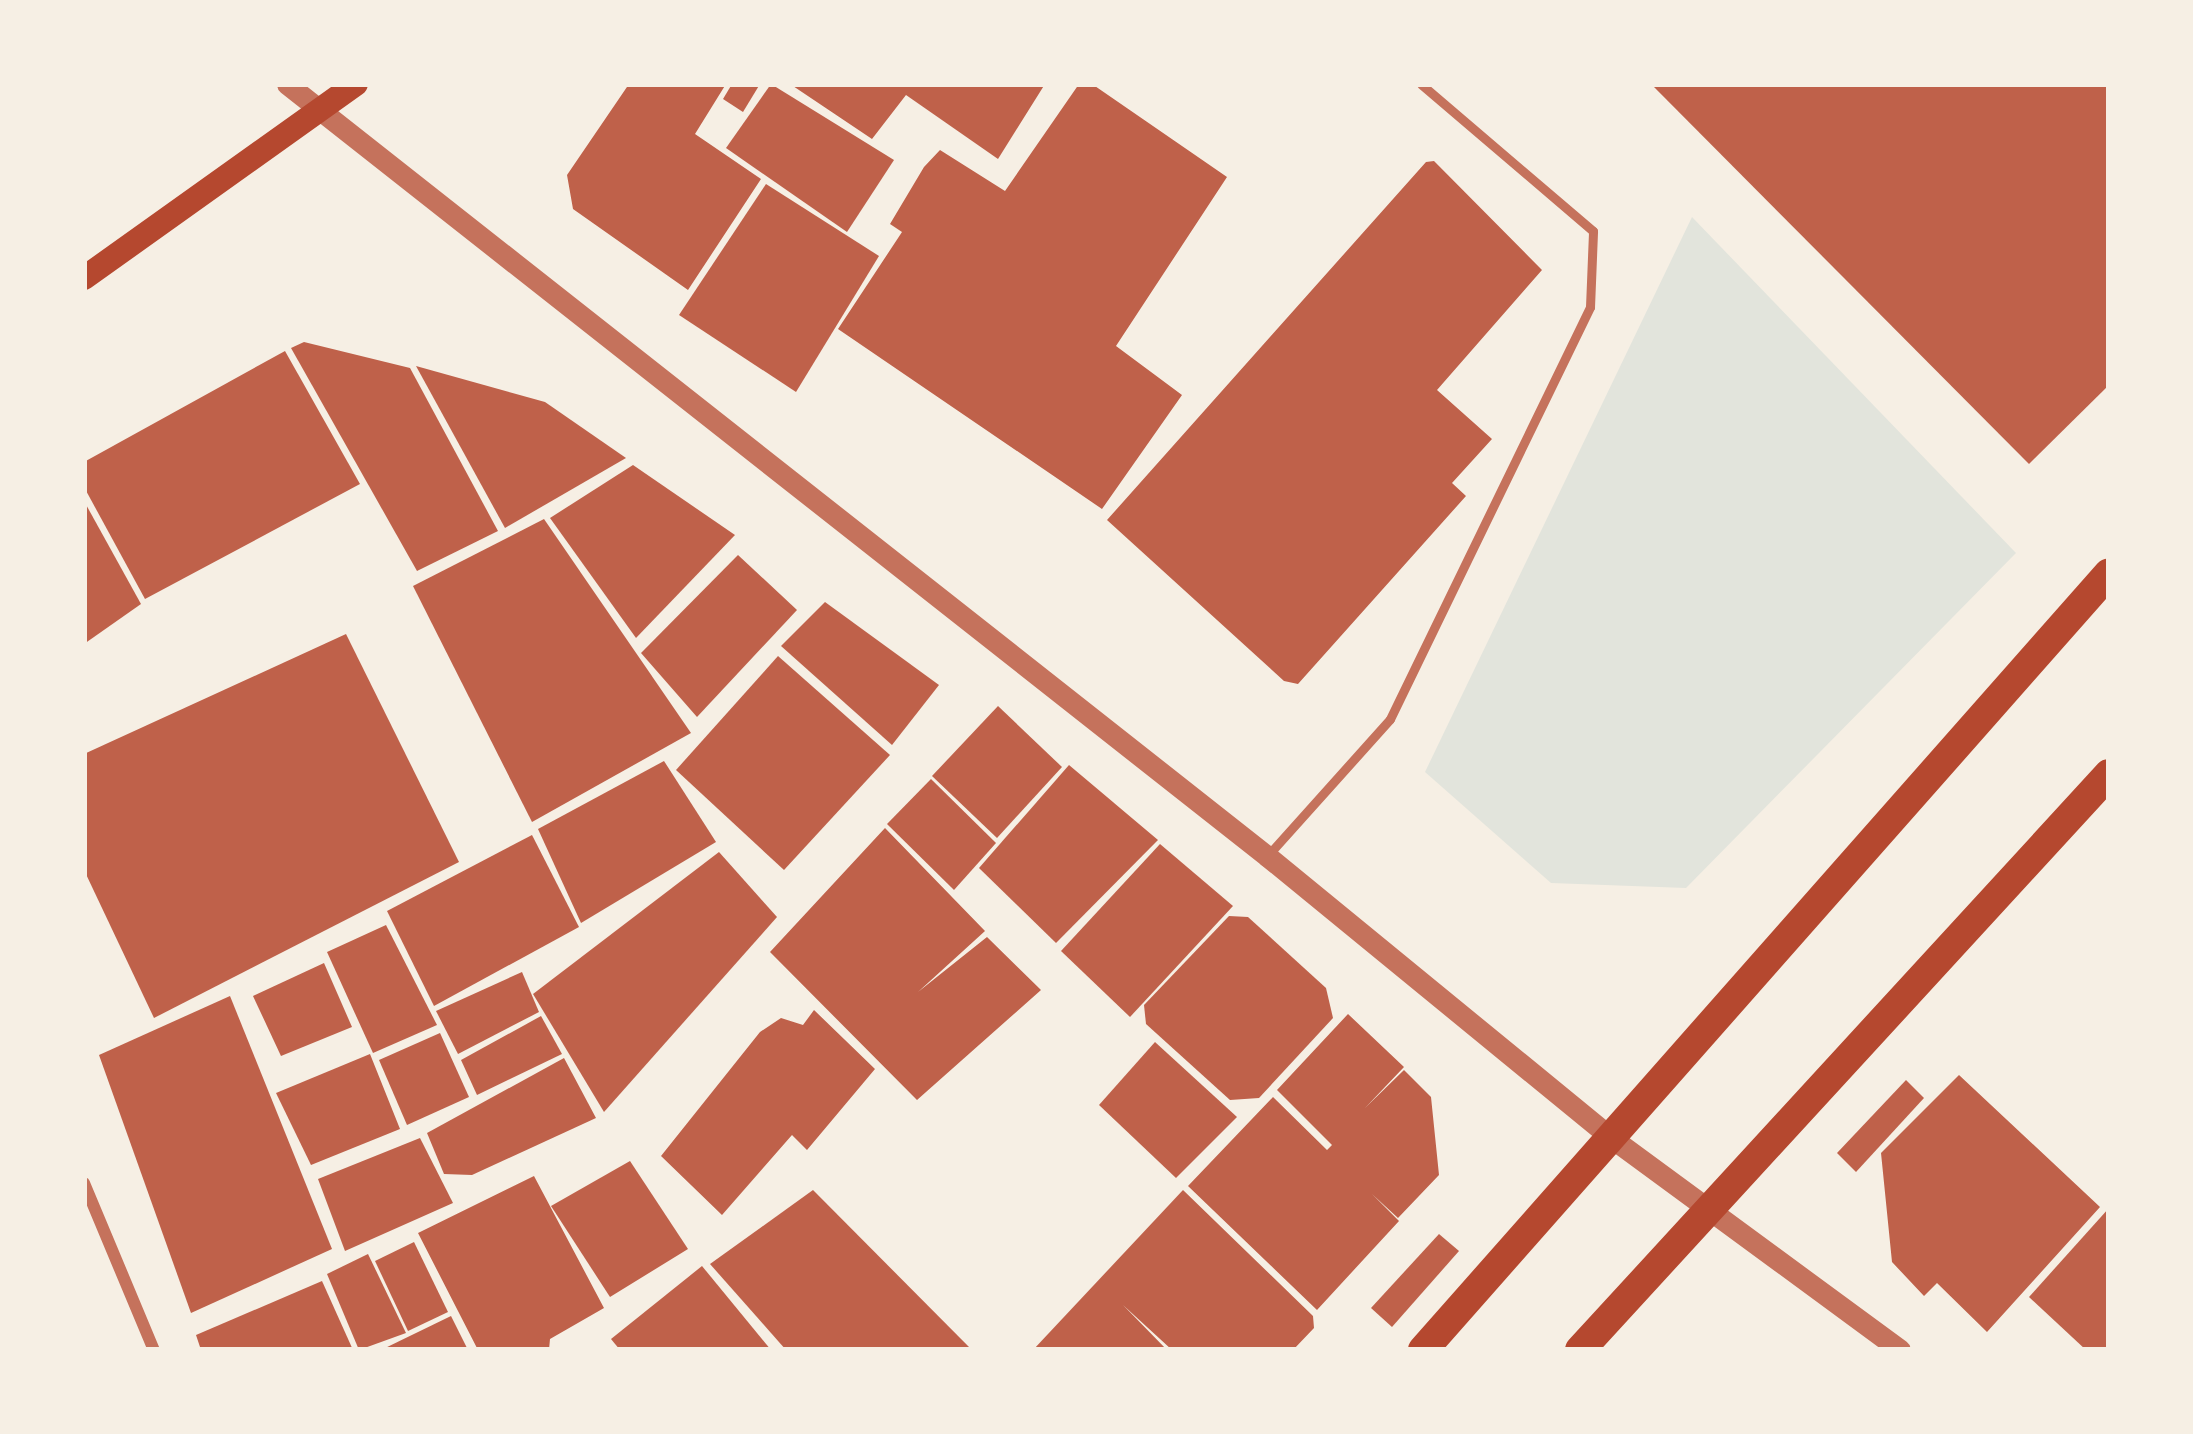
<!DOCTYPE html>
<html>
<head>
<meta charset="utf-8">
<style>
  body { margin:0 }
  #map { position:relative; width:2193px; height:1434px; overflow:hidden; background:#f6efe4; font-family:"IBM Plex Sans",sans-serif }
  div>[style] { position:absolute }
  .green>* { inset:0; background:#e2e4dc }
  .building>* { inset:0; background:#bf614a }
  .service>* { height:9px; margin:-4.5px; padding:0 4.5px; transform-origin:4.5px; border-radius:4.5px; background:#c5725c }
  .minor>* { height:12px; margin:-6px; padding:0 6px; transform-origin:6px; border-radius:6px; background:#c5725c }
  .tertiary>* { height:21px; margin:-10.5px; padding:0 10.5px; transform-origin:10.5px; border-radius:10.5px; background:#c5725c }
  .secondary>* { height:24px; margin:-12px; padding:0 12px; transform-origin:12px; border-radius:12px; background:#b5482f }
  .primary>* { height:30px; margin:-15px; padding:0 15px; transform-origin:15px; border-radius:15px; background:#b5482f }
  span { translate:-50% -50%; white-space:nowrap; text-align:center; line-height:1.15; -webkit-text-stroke:9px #f6efe4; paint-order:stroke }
  .frame { position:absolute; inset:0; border:87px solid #f6efe4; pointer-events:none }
</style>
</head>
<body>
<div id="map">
  <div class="green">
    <div style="clip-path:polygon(1692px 217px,2016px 553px,1686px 888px,1551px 883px,1425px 772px)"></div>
  </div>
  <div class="building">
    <div style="clip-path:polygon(629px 84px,726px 84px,695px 134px,761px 179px,688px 290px,573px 209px,567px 175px)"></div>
    <div style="clip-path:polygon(732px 84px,760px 84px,743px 112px,723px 99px)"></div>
    <div style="clip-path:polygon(771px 84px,894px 160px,847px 232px,726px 148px)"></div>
    <div style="clip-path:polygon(790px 84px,1045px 84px,998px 159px,906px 95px,872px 139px)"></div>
    <div style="clip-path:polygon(1079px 84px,1092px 84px,1227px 177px,1116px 346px,1182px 395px,1102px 509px,838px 329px,902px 232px,890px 224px,924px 167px,940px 150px,1005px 191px)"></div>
    <div style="clip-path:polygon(1651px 84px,2109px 84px,2109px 385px,2029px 464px)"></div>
    <div style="clip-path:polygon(1434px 161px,1542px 270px,1437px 390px,1492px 439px,1452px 483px,1466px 496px,1298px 684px,1284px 681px,1107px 520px,1426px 162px)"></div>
    <div style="clip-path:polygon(766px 184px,879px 256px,796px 392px,679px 315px)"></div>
    <div style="clip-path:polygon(304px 342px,410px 368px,498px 531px,417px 571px,291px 348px)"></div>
    <div style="clip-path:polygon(285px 351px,360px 484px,145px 599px,84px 487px,84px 462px)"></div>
    <div style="clip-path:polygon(416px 366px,545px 402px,626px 458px,505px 528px)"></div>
    <div style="clip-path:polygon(633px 465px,735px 535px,636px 638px,550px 518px)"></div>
    <div style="clip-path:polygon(84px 501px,141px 604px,84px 644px)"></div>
    <div style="clip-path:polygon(544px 519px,691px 733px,532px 822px,413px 586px)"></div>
    <div style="clip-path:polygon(738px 555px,797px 610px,697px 717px,641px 653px)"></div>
    <div style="clip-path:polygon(825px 602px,939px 685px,892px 745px,781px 646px)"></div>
    <div style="clip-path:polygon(346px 634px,459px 862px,154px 1018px,84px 870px,84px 754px)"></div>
    <div style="clip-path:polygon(778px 656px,890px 755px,784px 870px,676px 770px)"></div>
    <div style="clip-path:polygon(998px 706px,1062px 767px,997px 838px,932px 776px)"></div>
    <div style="clip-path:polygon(664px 761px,716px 842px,581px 923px,538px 829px)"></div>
    <div style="clip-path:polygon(1069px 765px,1158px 840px,1056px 943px,979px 868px)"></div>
    <div style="clip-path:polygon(931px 779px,996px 843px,954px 890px,887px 824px)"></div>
    <div style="clip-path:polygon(885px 828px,985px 931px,918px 992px,987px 937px,1041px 990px,917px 1100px,770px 952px)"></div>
    <div style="clip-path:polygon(532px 835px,579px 927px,434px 1006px,387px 911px)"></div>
    <div style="clip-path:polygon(1160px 844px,1233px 906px,1130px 1017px,1061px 951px)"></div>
    <div style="clip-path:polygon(719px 852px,777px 917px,604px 1112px,533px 994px)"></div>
    <div style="clip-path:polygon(1229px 916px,1248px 917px,1326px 988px,1333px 1018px,1259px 1098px,1230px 1100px,1146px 1024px,1144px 1005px)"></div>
    <div style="clip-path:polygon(386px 925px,437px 1025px,373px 1053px,327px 952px)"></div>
    <div style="clip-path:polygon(324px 963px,352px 1027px,281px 1056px,253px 996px)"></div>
    <div style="clip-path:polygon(522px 972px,539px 1012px,458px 1054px,436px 1011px)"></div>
    <div style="clip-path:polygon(230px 996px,332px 1249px,191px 1313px,99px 1055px)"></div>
    <div style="clip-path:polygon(814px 1010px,875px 1069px,807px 1150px,792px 1135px,722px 1215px,661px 1156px,760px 1032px,781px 1018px,803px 1025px)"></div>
    <div style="clip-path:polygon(1348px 1014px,1404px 1067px,1365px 1108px,1404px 1070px,1431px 1097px,1439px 1175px,1398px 1218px,1372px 1194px,1399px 1221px,1317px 1310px,1188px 1186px,1273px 1097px,1327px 1150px,1332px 1145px,1277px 1090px)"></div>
    <div style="clip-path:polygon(541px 1016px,562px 1054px,477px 1095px,461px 1060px)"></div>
    <div style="clip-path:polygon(440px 1033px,469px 1097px,407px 1125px,379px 1060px)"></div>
    <div style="clip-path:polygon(1155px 1042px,1237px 1117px,1176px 1178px,1099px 1105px)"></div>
    <div style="clip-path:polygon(370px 1054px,400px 1129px,311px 1165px,276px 1093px)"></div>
    <div style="clip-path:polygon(564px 1058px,596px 1118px,472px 1175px,444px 1174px,427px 1133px)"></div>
    <div style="clip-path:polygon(1959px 1075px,2100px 1207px,1987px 1332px,1937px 1283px,1924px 1296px,1892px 1262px,1881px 1153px)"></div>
    <div style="clip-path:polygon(1906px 1080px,1924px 1098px,1856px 1172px,1837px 1153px)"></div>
    <div style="clip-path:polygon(420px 1138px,453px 1203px,345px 1251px,318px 1179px)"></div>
    <div style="clip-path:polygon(630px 1161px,688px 1249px,610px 1297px,551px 1206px)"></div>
    <div style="clip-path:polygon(534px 1176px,604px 1308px,550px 1339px,549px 1350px,478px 1350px,418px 1233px)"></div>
    <div style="clip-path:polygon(813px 1190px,972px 1350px,786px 1350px,710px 1264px)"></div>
    <div style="clip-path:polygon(1183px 1190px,1313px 1316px,1314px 1328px,1293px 1350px,1172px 1350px,1123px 1305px,1167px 1350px,1033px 1350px)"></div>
    <div style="clip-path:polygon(2109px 1208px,2109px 1350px,2086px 1350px,2029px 1297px)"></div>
    <div style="clip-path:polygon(1439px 1234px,1459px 1251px,1392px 1327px,1371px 1308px)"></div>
    <div style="clip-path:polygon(414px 1242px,448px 1312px,408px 1331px,375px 1261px)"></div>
    <div style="clip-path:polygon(368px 1254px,406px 1333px,359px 1350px,327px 1274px)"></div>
    <div style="clip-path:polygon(702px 1266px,771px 1350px,620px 1350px,611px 1339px)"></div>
    <div style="clip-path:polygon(322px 1281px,353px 1350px,201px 1350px,196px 1335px)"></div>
    <div style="clip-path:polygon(451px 1316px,468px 1350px,381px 1350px)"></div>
  </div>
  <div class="service">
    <div style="left:1269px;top:854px;width:181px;rotate:-48.1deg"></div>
    <div style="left:1390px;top:719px;width:458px;rotate:-64.1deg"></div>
    <div style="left:1590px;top:307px;width:76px;rotate:-87.7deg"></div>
    <div style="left:1593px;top:231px;width:226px;rotate:-139.5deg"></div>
  </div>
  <div class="minor">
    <div style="left:84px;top:1183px;width:181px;rotate:67.3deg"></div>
  </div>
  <div class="tertiary">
    <div style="left:287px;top:84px;width:1248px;rotate:38.23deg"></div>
    <div style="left:1267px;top:856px;width:447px;rotate:39.3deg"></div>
    <div style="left:1613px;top:1139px;width:356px;rotate:36.3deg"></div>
  </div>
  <div class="secondary">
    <div style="left:84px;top:278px;width:334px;rotate:-35.5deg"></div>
  </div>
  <div class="primary">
    <div style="left:1423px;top:1350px;width:1036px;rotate:-48.56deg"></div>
    <div style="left:1580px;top:1350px;width:782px;rotate:-47.44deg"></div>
  </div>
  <div class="frame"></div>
</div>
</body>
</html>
